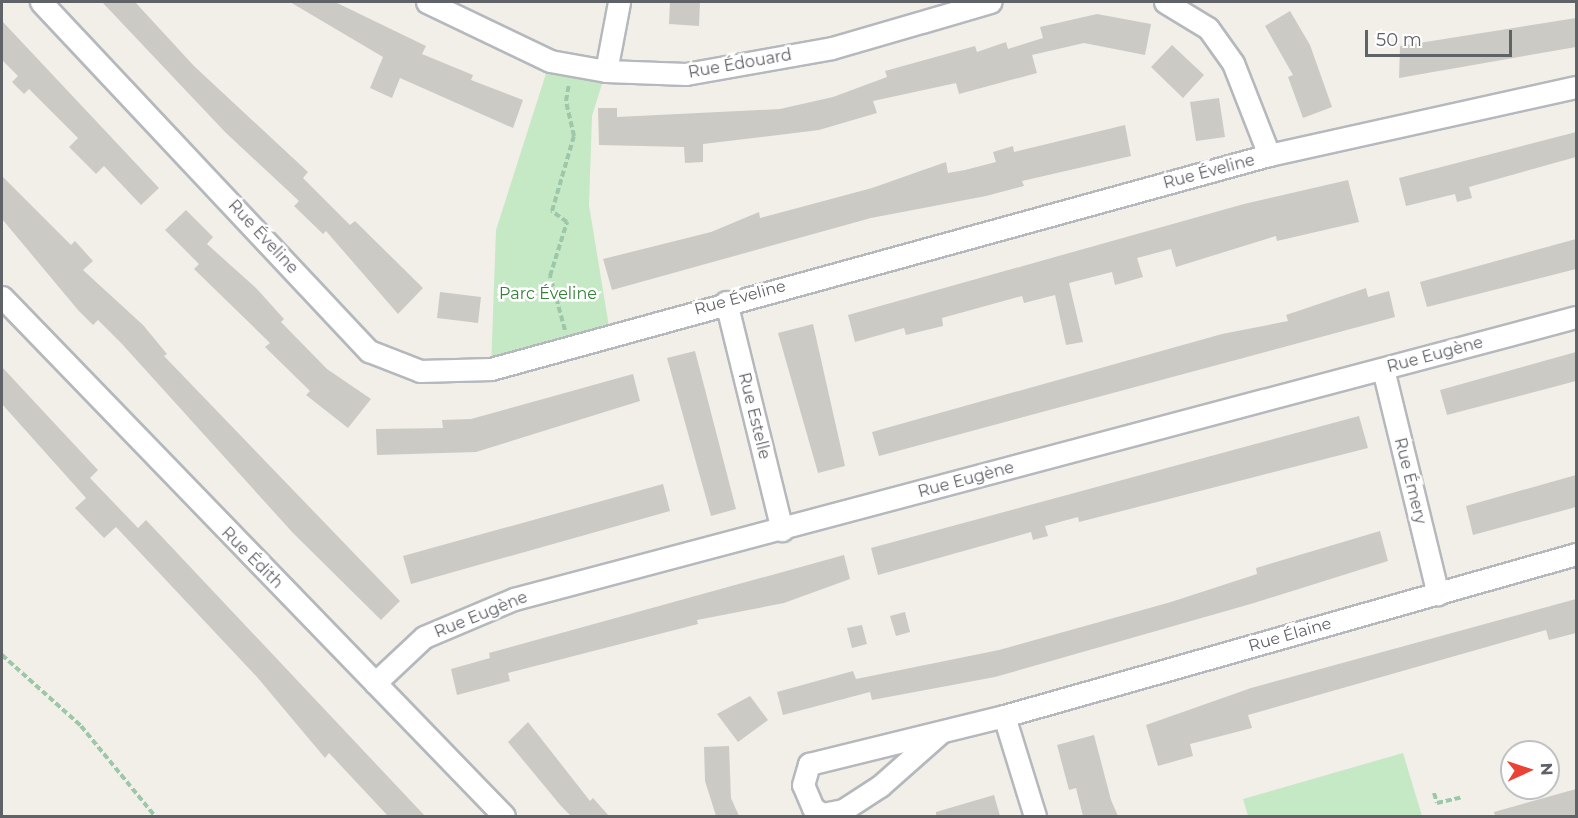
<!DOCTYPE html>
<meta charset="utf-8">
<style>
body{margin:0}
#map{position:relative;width:1578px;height:818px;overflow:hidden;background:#f1efe8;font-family:Montserrat,sans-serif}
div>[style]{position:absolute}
.green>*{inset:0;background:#c5e8c5}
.building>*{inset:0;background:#cccac5}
.path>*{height:4px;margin-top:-2px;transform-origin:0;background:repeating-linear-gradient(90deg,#9cc7a9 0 6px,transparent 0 9px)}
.roads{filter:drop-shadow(2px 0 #b5b8bc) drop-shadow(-2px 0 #b5b8bc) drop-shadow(0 2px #b5b8bc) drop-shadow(0 -2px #b5b8bc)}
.minor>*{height:21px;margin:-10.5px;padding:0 10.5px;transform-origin:10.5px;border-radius:10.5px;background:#fff}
span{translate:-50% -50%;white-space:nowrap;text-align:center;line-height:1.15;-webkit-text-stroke:5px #fff;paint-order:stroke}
.street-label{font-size:16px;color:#5f6368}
.park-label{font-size:16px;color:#348238}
.frame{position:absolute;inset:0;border:3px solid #5f6368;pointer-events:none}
.north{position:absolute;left:1500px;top:740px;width:60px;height:60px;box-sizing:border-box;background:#fff;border:2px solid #bfc1c3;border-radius:50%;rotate:87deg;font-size:16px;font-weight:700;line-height:24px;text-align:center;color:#5f6368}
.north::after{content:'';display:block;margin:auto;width:21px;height:27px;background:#ea4335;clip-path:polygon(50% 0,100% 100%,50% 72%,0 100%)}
.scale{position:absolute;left:1365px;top:30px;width:147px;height:27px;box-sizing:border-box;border:3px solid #5f6368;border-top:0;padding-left:8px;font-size:18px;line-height:21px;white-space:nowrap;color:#5f6368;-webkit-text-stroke:4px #fff;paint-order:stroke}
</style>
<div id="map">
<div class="green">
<div style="clip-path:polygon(550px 61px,606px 71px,592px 116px,589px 205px,610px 333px,491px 369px,496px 230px)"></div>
<div style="clip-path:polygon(1403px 753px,1422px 816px,1248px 816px,1243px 799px)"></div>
</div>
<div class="building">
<div style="clip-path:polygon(102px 2px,135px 2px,194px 66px,308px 172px,303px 178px,350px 225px,355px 221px,423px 288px,398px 314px,326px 231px,323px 234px,294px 206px,299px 201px,225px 132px)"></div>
<div style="clip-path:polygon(290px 2px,335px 2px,426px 46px,422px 54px,473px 75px,471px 80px,523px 100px,513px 128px,400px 78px,392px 98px,370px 88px,383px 57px)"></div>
<div style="clip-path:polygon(670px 2px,700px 2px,699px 26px,669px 24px)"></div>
<div style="clip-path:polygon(1290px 11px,1310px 45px,1332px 107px,1303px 118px,1288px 77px,1293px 75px,1265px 26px)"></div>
<div style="clip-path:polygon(1097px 14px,1151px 24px,1145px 55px,1084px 43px,1032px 55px,1037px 73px,959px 94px,956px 83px,873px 101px,877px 113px,819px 130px,703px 144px,703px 162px,685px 163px,684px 147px,599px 145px,598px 108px,617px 108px,617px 117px,780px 109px,833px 97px,887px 77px,885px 71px,975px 46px,977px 52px,1006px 42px,1008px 49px,1043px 38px,1040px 27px)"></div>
<div style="clip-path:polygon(1576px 18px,1576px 47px,1399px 78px,1400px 46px)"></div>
<div style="clip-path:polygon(2px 21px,159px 188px,141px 205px,104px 166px,96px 174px,69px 147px,78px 138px,29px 89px,24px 94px,12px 82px,18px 76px,2px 60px)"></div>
<div style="clip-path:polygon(1172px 45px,1204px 75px,1183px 98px,1151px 67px)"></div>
<div style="clip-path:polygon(1219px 98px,1225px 137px,1196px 141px,1190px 102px)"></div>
<div style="clip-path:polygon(1125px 125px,1131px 156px,1022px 181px,1024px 186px,986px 196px,871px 218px,612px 290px,603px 259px,711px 232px,759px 212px,760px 218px,872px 188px,946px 162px,948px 173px,965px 170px,996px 162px,993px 152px,1013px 146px,1014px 152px)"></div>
<div style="clip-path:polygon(1576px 132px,1576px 157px,1469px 187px,1472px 198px,1457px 202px,1455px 194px,1406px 206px,1399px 178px)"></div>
<div style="clip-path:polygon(2px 176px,71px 245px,75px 241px,93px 261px,83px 270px,143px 325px,167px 354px,164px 356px,400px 601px,381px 620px,293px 533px,122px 344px,98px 320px,93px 325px,78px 310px,2px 219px)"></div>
<div style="clip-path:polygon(1348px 180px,1359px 222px,1277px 241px,1276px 236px,1176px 267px,1171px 249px,1137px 258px,1143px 277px,1115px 285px,1112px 272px,1069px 283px,1083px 342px,1066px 345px,1055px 295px,1024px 303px,1022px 296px,942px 318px,943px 326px,906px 335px,904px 328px,855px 342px,848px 315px,1244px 204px)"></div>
<div style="clip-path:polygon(186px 210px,213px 237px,207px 244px,257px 289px,284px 319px,281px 322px,327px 369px,371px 399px,348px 428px,306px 395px,310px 391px,265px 347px,270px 343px,194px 269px,199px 264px,165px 230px)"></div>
<div style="clip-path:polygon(1576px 239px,1576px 269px,1427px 307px,1420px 282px)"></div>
<div style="clip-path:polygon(1366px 288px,1368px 297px,1389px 291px,1395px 317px,879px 456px,872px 432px,1222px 334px,1288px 321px,1286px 315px)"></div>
<div style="clip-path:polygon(440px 292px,481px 297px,478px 323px,437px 318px)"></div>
<div style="clip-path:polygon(813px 324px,845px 466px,818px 473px,778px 333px)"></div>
<div style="clip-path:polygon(695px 351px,736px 509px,711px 516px,667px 358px)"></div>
<div style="clip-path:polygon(1576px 352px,1576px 381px,1447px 415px,1440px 390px)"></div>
<div style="clip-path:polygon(2px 367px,98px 470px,90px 478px,138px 528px,146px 520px,425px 816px,388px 816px,329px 753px,325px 758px,257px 677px,116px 527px,104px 538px,75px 508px,86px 498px,2px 404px)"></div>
<div style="clip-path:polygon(633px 374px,640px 401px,476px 452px,377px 455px,376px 429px,443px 428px,442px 420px,471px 419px)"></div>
<div style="clip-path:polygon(1359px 416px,1368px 448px,1079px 522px,1078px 517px,1045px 526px,1048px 536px,1033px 540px,1031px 532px,878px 575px,871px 548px)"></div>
<div style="clip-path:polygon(1576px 475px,1576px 507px,1473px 535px,1466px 506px)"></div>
<div style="clip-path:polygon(663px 484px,670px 511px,411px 584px,403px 556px)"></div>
<div style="clip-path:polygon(1380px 531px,1388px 561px,1254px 603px,995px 677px,872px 700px,870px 692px,783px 715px,777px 692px,853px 671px,856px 679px,999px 650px,1171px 602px,1257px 574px,1256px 568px)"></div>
<div style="clip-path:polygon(844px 555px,850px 579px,784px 603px,697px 620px,698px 624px,508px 673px,510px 681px,457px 695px,451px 669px,490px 658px,489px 653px)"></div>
<div style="clip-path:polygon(1576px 599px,1576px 633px,1549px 640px,1546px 630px,1248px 715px,1252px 728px,1190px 744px,1193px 756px,1158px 766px,1146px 725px,1251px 688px)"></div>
<div style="clip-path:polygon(905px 612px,910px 632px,896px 636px,890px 616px)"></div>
<div style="clip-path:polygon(862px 625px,867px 644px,852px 648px,847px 628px)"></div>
<div style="clip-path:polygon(750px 696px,768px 720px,738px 742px,717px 714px)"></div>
<div style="clip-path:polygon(528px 722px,590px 801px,593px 798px,609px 816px,571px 816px,561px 806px,508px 742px)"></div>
<div style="clip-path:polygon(1094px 735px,1111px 800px,1118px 816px,1083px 816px,1076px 788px,1069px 790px,1057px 745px)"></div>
<div style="clip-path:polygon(729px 746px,731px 798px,739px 816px,716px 816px,705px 781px,704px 747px)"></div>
<div style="clip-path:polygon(1576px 789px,1576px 816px,1495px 816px,1494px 812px)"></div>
<div style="clip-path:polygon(994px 795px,1000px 816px,936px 816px,936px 812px)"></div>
</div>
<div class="path">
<div style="left:565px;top:330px;width:56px;rotate:-105.5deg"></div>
<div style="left:550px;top:276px;width:57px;rotate:-72.5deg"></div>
<div style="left:567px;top:222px;width:19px;rotate:-144deg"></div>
<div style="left:552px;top:211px;width:78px;rotate:-73.7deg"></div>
<div style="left:574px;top:136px;width:36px;rotate:-103deg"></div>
<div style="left:566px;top:101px;width:17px;rotate:-80deg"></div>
<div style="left:2px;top:655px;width:106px;rotate:41.9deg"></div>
<div style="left:81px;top:726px;width:117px;rotate:50.6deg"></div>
<div style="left:1434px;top:793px;width:10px;rotate:73deg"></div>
<div style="left:1437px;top:803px;width:26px;rotate:-13deg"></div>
</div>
<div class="roads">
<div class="minor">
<div style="left:41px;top:2px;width:479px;rotate:46.8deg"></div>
<div style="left:369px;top:351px;width:55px;rotate:21.4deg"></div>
<div style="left:420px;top:371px;width:71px;rotate:-1.6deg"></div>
<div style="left:491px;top:369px;width:807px;rotate:-15.38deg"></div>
<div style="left:1269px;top:155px;width:314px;rotate:-12.5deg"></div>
<div style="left:427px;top:2px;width:136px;rotate:25.6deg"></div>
<div style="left:550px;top:61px;width:57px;rotate:10.1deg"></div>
<div style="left:606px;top:71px;width:80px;rotate:2.1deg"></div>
<div style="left:686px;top:74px;width:148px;rotate:-10.1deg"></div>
<div style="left:832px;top:48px;width:165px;rotate:-16.2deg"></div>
<div style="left:1165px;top:2px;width:50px;rotate:31.2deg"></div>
<div style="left:1208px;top:28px;width:43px;rotate:54.5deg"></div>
<div style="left:1233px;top:63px;width:99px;rotate:68.6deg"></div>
<div style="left:606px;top:71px;width:70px;rotate:-79.3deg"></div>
<div style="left:2px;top:297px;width:722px;rotate:45.95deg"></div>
<div style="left:726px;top:302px;width:235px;rotate:76.2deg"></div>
<div style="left:1383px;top:369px;width:232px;rotate:76.3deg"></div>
<div style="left:375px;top:683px;width:67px;rotate:-43.2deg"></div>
<div style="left:424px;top:637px;width:98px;rotate:-22.9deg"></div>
<div style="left:514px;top:599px;width:1099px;rotate:-14.87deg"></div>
<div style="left:1004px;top:716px;width:105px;rotate:72.8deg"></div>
<div style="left:940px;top:733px;width:80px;rotate:138.5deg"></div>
<div style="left:880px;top:786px;width:44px;rotate:147deg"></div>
<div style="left:843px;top:810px;width:21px;rotate:169deg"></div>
<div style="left:822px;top:814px;width:11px;rotate:-146deg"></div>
<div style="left:813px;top:808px;width:25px;rotate:-113deg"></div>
<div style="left:803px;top:785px;width:22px;rotate:-74deg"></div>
<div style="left:809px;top:764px;width:201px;rotate:-13.8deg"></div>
<div style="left:1004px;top:716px;width:594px;rotate:-15.81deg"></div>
</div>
</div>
<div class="street-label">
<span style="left:740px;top:64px;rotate:-10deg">Rue Édouard</span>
<span style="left:1209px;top:172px;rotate:-15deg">Rue Éveline</span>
<span style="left:263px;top:237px;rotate:47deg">Rue Éveline</span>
<span style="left:740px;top:298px;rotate:-15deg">Rue Éveline</span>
<span style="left:1435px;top:355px;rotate:-15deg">Rue Eugène</span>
<span style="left:754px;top:416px;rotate:76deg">Rue Estelle</span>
<span style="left:966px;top:480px;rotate:-15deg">Rue Eugène</span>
<span style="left:1410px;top:481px;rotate:76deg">Rue Émery</span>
<span style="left:252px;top:558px;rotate:45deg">Rue Édith</span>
<span style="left:481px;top:615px;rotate:-22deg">Rue Eugène</span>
<span style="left:1290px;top:635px;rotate:-16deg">Rue Élaine</span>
</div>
<div class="park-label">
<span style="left:548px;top:294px">Parc Éveline</span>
</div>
<div class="frame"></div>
<div class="north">N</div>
<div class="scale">50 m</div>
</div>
